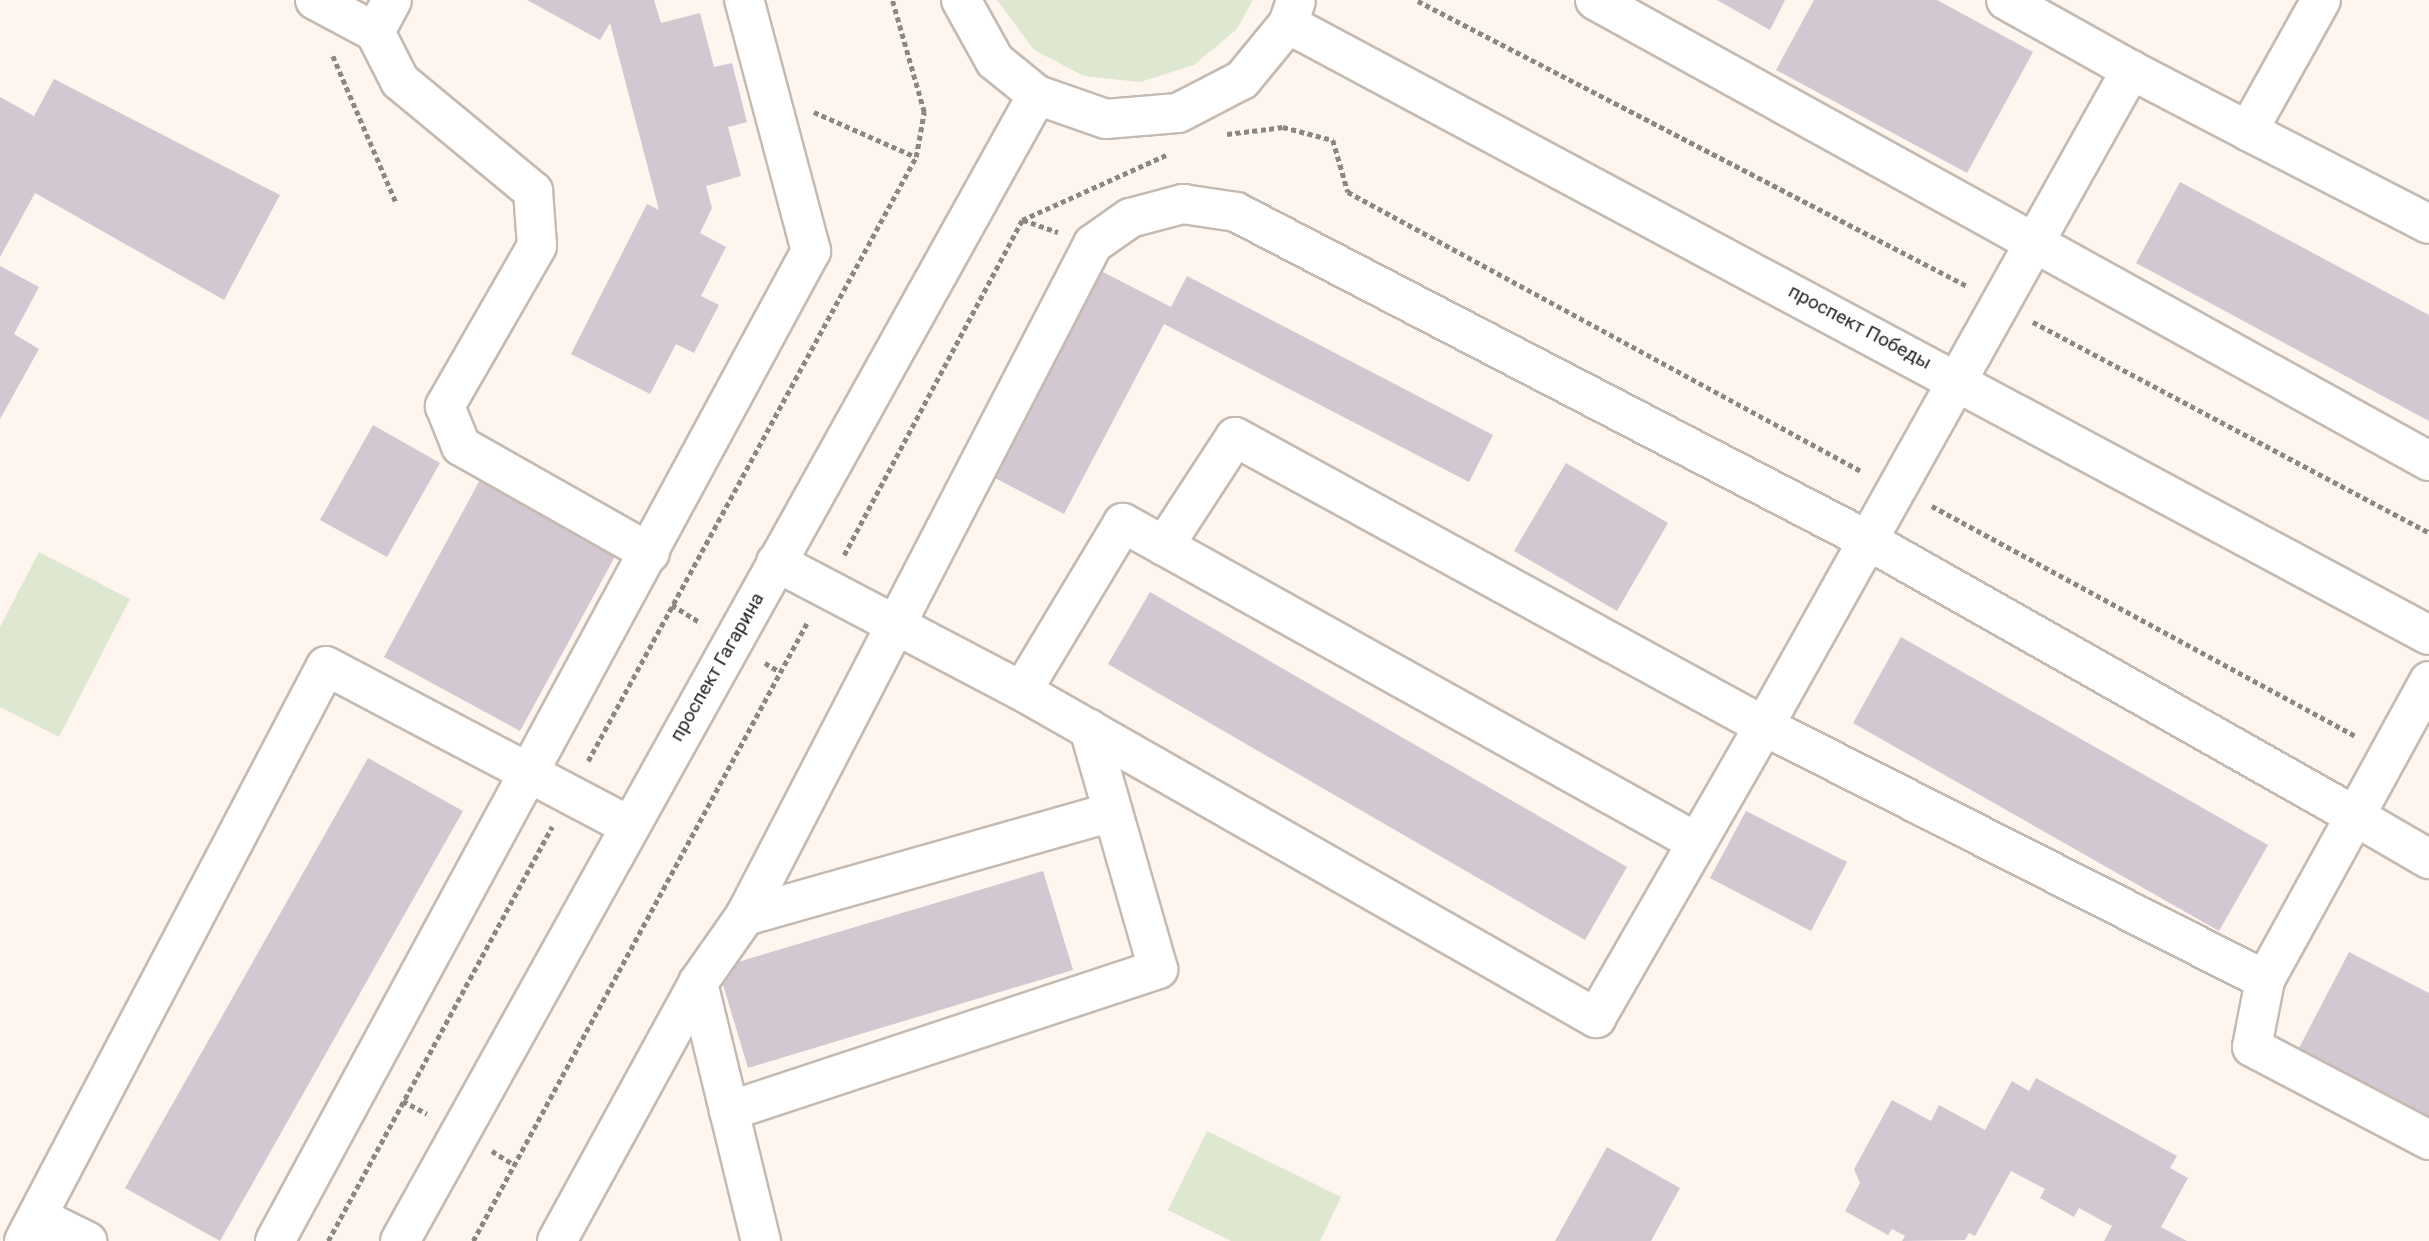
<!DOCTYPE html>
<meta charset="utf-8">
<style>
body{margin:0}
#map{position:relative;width:2429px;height:1241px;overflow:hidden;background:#fef5ee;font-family:Roboto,sans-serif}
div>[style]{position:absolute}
.green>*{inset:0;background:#dee8d1}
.building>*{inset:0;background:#d3c8d1}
.path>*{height:4.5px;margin-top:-2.25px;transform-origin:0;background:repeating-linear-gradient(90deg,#8d8781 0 5px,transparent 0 8.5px)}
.roads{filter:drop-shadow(2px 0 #c5bab1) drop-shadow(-2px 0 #c5bab1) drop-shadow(0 2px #c5bab1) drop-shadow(0 -2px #c5bab1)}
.minor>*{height:38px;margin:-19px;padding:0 19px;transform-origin:19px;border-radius:19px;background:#fff}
span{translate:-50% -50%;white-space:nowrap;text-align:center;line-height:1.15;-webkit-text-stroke:7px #fff;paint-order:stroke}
.street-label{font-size:19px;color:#26221e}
</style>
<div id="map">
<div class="green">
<div style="clip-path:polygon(997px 0,1253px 0,1237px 29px,1194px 65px,1140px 82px,1084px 76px,1034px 50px)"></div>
<div style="clip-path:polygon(39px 552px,130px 599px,59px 737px,0 707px,0 627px)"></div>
<div style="clip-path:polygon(1207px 1131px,1341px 1197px,1320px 1241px,1231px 1241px,1168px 1210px)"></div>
</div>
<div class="building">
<div style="clip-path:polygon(527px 0,654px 0,661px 23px,700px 13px,714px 67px,732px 63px,747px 122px,728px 127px,741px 176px,706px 186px,712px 208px,700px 233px,726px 247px,701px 296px,719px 305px,694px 353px,676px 344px,650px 394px,571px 354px,647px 204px,659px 210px,610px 23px,600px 40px)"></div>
<div style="clip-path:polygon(1717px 0,1785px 0,1770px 30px)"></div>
<div style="clip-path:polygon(1814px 0,1937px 0,2033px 52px,1967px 173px,1776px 70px)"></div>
<div style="clip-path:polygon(54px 79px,280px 195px,224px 300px,35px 193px,0 257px,0 97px,34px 116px)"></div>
<div style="clip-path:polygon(2180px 182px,2429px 315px,2429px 421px,2136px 263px)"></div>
<div style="clip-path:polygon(0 266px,39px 287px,14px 334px,39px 349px,0 419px)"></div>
<div style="clip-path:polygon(1101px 271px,1171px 307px,1187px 276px,1493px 435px,1469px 482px,1164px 324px,1064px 514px,993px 477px)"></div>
<div style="clip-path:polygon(373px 425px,440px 463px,387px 557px,320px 520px)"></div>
<div style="clip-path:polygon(1566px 463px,1668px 523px,1617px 611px,1514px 551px)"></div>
<div style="clip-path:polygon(481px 478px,618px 551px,520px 731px,384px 657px)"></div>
<div style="clip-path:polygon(1150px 592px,1627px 867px,1585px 940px,1108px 664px)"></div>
<div style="clip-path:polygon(1901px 637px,2268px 845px,2219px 931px,1853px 723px)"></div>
<div style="clip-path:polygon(368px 758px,463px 811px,220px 1241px,125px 1188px)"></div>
<div style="clip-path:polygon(1746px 811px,1847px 862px,1811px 931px,1710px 878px)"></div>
<div style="clip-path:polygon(1043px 871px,1073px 970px,748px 1068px,718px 968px)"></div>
<div style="clip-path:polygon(2349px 952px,2429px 993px,2429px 1117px,2298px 1050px)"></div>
<div style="clip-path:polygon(2036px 1078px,2177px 1156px,2170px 1168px,2188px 1178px,2161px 1227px,2187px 1241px,2104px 1241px,2112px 1226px,2079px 1208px,2074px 1217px,2040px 1198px,2045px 1189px,2011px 1171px,1975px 1236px,1969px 1233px,1965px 1240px,1902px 1241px,1905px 1236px,1892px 1229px,1888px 1235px,1845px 1211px,1860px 1183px,1854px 1169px,1892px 1100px,1931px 1121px,1939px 1105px,1985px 1130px,2012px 1081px,2029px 1091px)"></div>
<div style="clip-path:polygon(1607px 1147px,1680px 1188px,1651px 1241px,1555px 1241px)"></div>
</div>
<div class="path">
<div style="left:1418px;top:1px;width:619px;rotate:27.43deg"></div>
<div style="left:333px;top:56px;width:159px;rotate:66.7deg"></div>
<div style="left:814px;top:112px;width:111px;rotate:23.8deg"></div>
<div style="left:1227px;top:134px;width:56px;rotate:-7.1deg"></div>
<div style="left:1283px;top:127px;width:52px;rotate:14.6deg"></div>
<div style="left:1333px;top:140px;width:54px;rotate:73.9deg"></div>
<div style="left:1348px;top:192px;width:584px;rotate:28.54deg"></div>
<div style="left:1023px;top:220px;width:37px;rotate:19deg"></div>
<div style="left:2033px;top:322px;width:449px;rotate:28deg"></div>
<div style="left:1932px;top:506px;width:481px;rotate:28.5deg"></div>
<div style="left:844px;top:555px;width:379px;rotate:-62deg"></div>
<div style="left:1022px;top:220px;width:158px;rotate:-24.3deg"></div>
<div style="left:672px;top:605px;width:34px;rotate:32deg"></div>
<div style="left:765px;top:663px;width:17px;rotate:31deg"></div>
<div style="left:588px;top:761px;width:687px;rotate:-61.5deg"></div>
<div style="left:916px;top:157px;width:46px;rotate:-79.9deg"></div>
<div style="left:924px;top:112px;width:116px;rotate:-105.9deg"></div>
<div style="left:403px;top:1101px;width:27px;rotate:28deg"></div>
<div style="left:492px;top:1151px;width:26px;rotate:32deg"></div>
<div style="left:328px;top:1241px;width:471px;rotate:-61.6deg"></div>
<div style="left:473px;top:1241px;width:705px;rotate:-61.62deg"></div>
</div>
<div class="roads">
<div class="minor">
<div style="left:315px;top:0;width:68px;rotate:28.1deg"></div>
<div style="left:375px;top:32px;width:36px;rotate:-62deg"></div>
<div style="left:961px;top:0;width:70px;rotate:60.9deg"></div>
<div style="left:995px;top:61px;width:54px;rotate:39deg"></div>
<div style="left:1037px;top:95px;width:73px;rotate:19.2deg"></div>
<div style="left:1106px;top:119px;width:72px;rotate:-4.8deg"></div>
<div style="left:1178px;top:113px;width:72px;rotate:-27.3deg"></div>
<div style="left:1242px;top:80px;width:72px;rotate:-50.6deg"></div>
<div style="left:1288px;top:24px;width:24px;rotate:-71deg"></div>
<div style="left:1595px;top:0;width:953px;rotate:28.93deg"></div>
<div style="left:1288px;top:24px;width:1294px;rotate:28.17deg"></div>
<div style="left:375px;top:32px;width:55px;rotate:63deg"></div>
<div style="left:400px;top:81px;width:173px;rotate:39.6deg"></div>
<div style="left:533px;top:191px;width:55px;rotate:85.8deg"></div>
<div style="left:537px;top:246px;width:185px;rotate:119.9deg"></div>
<div style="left:445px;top:406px;width:43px;rotate:68.2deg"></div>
<div style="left:461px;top:446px;width:217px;rotate:29.5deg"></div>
<div style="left:2131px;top:70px;width:132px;rotate:27.5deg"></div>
<div style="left:2248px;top:131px;width:150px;rotate:-60.9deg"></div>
<div style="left:2248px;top:131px;width:203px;rotate:27.2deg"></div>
<div style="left:1164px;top:546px;width:130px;rotate:-56.9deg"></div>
<div style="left:1235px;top:437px;width:603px;rotate:28.65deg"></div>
<div style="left:1764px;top:726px;width:752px;rotate:-60.78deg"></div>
<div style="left:2131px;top:70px;width:143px;rotate:-150.8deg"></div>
<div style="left:776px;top:562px;width:278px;rotate:27.7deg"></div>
<div style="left:2429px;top:681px;width:154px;rotate:118.7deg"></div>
<div style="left:2355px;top:816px;width:86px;rotate:30.2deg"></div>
<div style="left:1696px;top:842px;width:656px;rotate:-150.89deg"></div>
<div style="left:1123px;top:523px;width:196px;rotate:121deg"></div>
<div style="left:1022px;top:691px;width:661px;rotate:29.67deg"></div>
<div style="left:1596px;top:1018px;width:337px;rotate:-60.1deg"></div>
<div style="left:1764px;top:726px;width:562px;rotate:26.88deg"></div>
<div style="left:2265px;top:980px;width:68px;rotate:101deg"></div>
<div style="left:2252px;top:1047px;width:200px;rotate:27.7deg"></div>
<div style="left:745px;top:916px;width:381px;rotate:-15.8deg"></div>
<div style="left:698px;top:983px;width:266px;rotate:76.3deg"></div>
<div style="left:729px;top:1111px;width:452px;rotate:-18.3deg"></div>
<div style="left:1158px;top:969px;width:250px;rotate:-106deg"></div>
<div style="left:38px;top:1217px;width:55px;rotate:26.1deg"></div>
<div style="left:24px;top:1241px;width:649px;rotate:-62.29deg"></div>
<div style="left:326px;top:666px;width:340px;rotate:27.8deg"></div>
<div style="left:275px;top:1241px;width:1126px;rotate:-61.57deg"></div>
<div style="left:811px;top:251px;width:260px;rotate:-104.9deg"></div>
<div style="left:400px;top:1241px;width:1311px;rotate:-60.93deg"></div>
<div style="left:557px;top:1241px;width:294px;rotate:-61.3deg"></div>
<div style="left:698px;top:983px;width:82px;rotate:-55deg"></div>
<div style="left:745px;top:916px;width:757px;rotate:-62.62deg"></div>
<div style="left:1093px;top:244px;width:45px;rotate:-35.1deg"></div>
<div style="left:1130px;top:218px;width:55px;rotate:-14.8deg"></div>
<div style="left:1183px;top:204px;width:54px;rotate:8.6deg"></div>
<div style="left:1236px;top:212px;width:713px;rotate:27.46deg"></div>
<div style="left:1869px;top:541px;width:558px;rotate:29.5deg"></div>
<div style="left:2355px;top:816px;width:187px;rotate:118.8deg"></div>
</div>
</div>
<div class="street-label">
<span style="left:1860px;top:327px;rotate:28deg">проспект Победы</span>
<span style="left:717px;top:667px;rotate:-60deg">проспект Гагарина</span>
</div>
</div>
